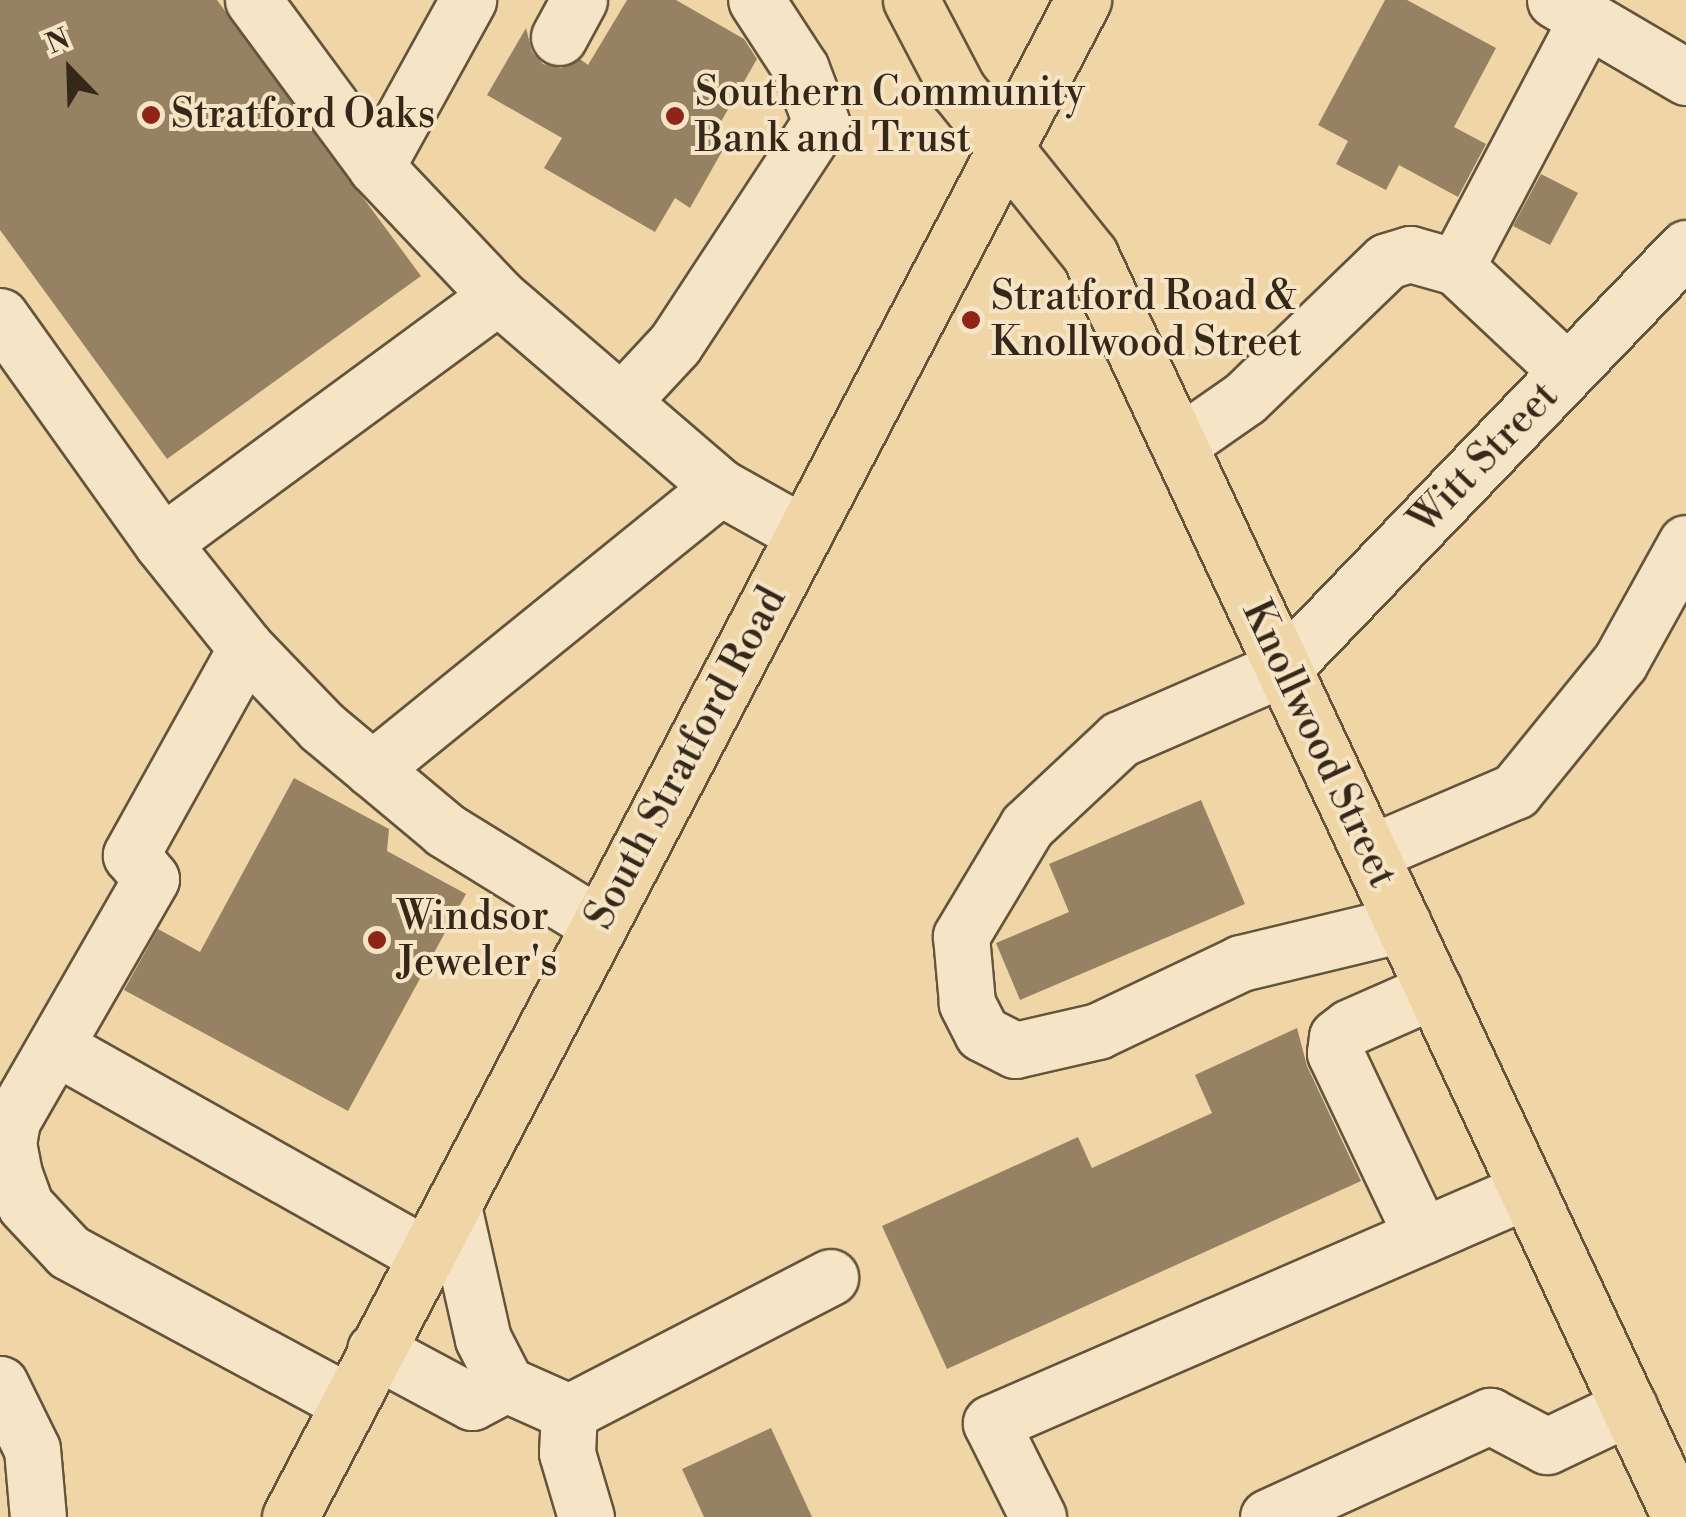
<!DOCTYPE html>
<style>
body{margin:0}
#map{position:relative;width:1686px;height:1517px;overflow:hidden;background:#f0d6a6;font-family:"Libre Bodoni",serif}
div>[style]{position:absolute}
.building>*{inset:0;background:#968262}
.roads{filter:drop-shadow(2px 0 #64543c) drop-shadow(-2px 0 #64543c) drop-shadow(0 2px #64543c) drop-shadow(0 -2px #64543c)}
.minor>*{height:55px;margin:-27.5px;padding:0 27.5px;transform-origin:27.5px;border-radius:27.5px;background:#f5e4c5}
.major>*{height:55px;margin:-27.5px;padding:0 27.5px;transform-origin:27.5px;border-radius:27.5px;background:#f0d6a6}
.dots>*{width:28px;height:28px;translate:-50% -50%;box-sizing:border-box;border:5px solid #f5e4c5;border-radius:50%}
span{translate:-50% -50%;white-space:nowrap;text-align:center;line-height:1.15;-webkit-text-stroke:8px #f5e4c5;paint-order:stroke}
.poi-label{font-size:40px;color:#352819}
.left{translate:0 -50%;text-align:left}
.street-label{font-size:40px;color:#352819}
.north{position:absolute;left:20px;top:20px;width:100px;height:100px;-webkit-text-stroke:8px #f5e4c5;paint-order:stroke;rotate:337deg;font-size:28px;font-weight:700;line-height:40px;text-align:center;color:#352819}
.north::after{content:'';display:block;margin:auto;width:35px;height:45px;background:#352819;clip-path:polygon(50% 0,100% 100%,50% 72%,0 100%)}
</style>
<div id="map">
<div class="building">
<div style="clip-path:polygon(0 0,217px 0,421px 276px,167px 459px,0 230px)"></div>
<div style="clip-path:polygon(627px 0,676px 0,744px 39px,757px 59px,715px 132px,729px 139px,690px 208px,675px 198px,655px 232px,544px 168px,562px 138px,487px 95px,526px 28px,532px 52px,543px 64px,561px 68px,580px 59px,588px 65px)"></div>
<div style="clip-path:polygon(1385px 0,1407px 0,1496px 48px,1454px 127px,1486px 144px,1458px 197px,1399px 165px,1386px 190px,1336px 164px,1348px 141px,1318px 125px)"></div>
<div style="clip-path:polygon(1541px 174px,1578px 193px,1550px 245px,1513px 226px)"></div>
<div style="clip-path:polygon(294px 778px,389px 829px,387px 851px,466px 894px,348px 1111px,124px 990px,158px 929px,200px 952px)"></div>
<div style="clip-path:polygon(1201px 800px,1245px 904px,1020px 1000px,996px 943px,1069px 912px,1049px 864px)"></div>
<div style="clip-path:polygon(1297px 1028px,1307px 1066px,1361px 1181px,947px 1369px,882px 1226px,1078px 1137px,1092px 1168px,1212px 1113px,1195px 1075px)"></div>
<div style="clip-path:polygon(771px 1428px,812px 1517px,704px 1517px,682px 1469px)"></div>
</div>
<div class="roads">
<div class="minor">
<div style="left:253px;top:0;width:207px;rotate:53.6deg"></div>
<div style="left:1555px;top:0;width:152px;rotate:30.4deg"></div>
<div style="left:559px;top:37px;width:42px;rotate:-61.6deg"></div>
<div style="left:1456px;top:267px;width:280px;rotate:-62.2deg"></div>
<div style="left:498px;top:296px;width:293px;rotate:40.7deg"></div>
<div style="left:0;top:316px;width:279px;rotate:54.5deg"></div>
<div style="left:162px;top:543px;width:417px;rotate:-36.3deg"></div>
<div style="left:498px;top:296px;width:178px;rotate:-133.4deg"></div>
<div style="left:376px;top:167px;width:191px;rotate:-61.1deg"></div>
<div style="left:623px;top:400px;width:76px;rotate:-47.1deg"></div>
<div style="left:675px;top:344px;width:266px;rotate:-56.7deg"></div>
<div style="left:821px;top:122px;width:57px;rotate:-110.7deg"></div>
<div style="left:801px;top:69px;width:82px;rotate:-123.1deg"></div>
<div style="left:1179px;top:444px;width:80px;rotate:-34.9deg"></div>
<div style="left:1245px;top:398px;width:197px;rotate:-44deg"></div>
<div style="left:1387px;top:261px;width:24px;rotate:-17deg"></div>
<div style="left:1410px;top:254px;width:48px;rotate:15.8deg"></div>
<div style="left:1456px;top:267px;width:152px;rotate:43.1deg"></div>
<div style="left:162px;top:543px;width:134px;rotate:51.3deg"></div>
<div style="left:246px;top:648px;width:237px;rotate:119.1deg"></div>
<div style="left:131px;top:855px;width:31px;rotate:50deg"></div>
<div style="left:151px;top:879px;width:279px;rotate:119.9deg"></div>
<div style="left:12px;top:1121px;width:22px;rotate:100deg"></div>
<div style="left:8px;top:1143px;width:32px;rotate:79deg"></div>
<div style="left:14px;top:1174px;width:33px;rotate:70deg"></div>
<div style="left:25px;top:1205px;width:64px;rotate:46.9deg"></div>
<div style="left:69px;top:1252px;width:318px;rotate:28.3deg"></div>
<div style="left:246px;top:648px;width:110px;rotate:46.1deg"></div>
<div style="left:322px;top:727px;width:160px;rotate:39.9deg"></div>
<div style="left:445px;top:830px;width:181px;rotate:31.7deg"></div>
<div style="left:372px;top:769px;width:448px;rotate:-39deg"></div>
<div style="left:720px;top:487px;width:96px;rotate:29.2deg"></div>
<div style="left:1370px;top:853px;width:158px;rotate:-23.2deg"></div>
<div style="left:1515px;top:791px;width:166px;rotate:-50.9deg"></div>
<div style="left:1620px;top:662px;width:136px;rotate:-61deg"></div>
<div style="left:1403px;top:924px;width:167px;rotate:166.5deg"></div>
<div style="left:1241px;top:963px;width:158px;rotate:154.6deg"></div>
<div style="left:1098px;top:1031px;width:85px;rotate:167.1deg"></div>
<div style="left:1015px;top:1050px;width:37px;rotate:-153deg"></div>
<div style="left:982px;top:1033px;width:34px;rotate:-117deg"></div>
<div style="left:967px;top:1003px;width:67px;rotate:-95.1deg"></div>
<div style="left:961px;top:936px;width:128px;rotate:-59deg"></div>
<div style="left:1027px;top:826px;width:127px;rotate:-43.1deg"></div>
<div style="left:1120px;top:739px;width:178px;rotate:-23.5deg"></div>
<div style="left:1283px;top:668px;width:582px;rotate:-46.18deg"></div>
<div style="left:56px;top:1047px;width:426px;rotate:29.4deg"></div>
<div style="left:453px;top:1206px;width:136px;rotate:77.3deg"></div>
<div style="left:483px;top:1339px;width:51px;rotate:62.9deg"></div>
<div style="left:506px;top:1384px;width:69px;rotate:24deg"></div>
<div style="left:569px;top:1412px;width:41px;rotate:92.8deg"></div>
<div style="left:567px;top:1453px;width:67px;rotate:73.5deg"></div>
<div style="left:1422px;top:1236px;width:203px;rotate:-115.4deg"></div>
<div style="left:1335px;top:1053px;width:16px;rotate:-83deg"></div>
<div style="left:1337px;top:1037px;width:16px;rotate:-38deg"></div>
<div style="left:1350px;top:1027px;width:92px;rotate:-23.8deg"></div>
<div style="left:375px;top:1350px;width:110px;rotate:28.2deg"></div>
<div style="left:472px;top:1402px;width:38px;rotate:-28deg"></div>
<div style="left:0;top:1384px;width:72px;rotate:63.8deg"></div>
<div style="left:32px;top:1449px;width:68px;rotate:85deg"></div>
<div style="left:569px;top:1412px;width:294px;rotate:-27.3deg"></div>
<div style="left:1038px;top:1517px;width:105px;rotate:-116.6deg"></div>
<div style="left:991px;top:1423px;width:585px;rotate:-23.46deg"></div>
<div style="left:1268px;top:1517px;width:244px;rotate:-24.5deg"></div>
<div style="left:1490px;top:1416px;width:64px;rotate:27.8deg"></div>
<div style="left:1547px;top:1446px;width:91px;rotate:-25.4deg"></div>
</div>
<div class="major">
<div style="left:911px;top:0;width:102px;rotate:62.4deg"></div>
<div style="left:958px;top:90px;width:211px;rotate:51.3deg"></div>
<div style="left:1090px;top:255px;width:1393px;rotate:64.94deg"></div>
<div style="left:290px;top:1517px;width:1712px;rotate:-62.4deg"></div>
</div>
</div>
<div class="dots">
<div style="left:151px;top:115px;background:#8f2418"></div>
<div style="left:675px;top:116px;background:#8f2418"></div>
<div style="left:971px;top:320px;background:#8f2418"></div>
<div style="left:377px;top:940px;background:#8f2418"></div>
</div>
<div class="poi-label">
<span class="left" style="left:695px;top:116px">Southern Community<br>Bank and Trust</span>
<span class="left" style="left:171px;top:115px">Stratford Oaks</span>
<span class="left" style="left:991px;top:320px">Stratford Road &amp;<br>Knollwood Street</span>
<span class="left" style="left:397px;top:940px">Windsor<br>Jeweler's</span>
</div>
<div class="street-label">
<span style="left:1484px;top:458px;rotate:-46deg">Witt Street</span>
<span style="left:1319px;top:744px;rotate:65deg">Knollwood Street</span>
<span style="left:686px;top:758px;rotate:-62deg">South Stratford Road</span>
</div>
<div class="north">N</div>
</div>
